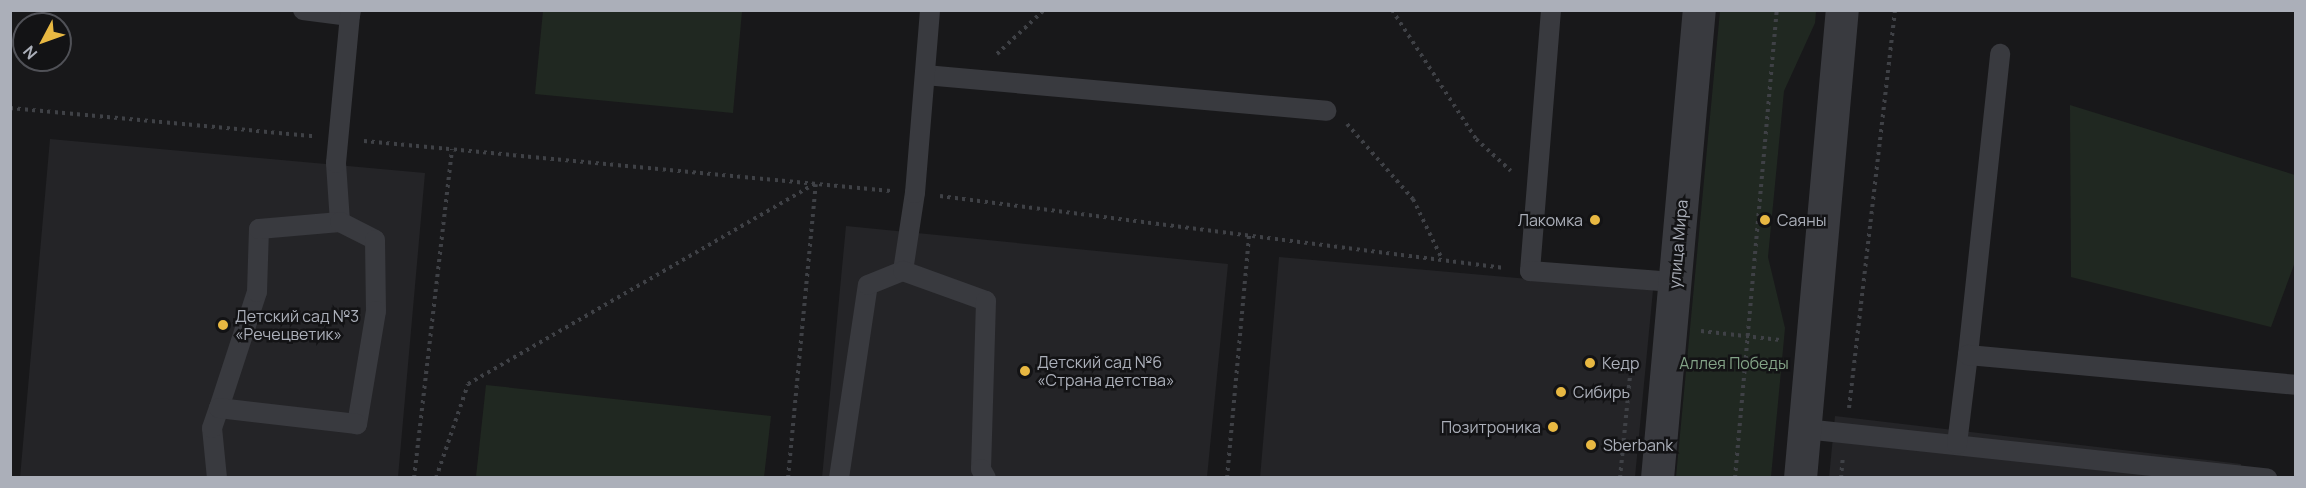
<!DOCTYPE html>
<meta charset="utf-8">
<style>
body{margin:0}
#map{position:relative;width:2306px;height:488px;overflow:hidden;background:#18181a;font-family:Manrope,sans-serif}
div>[style]{position:absolute}
.built>*{inset:0;background:#242427}
.green>*{inset:0;background:#202821}
.path>*{height:4px;margin-top:-2px;transform-origin:0;background:repeating-linear-gradient(90deg,#3f4146 0 3px,transparent 0 7.5px)}
.service>*{height:20px;margin:-10px;padding:0 10px;transform-origin:10px;border-radius:10px;background:#393a3f}
.minor>*{height:33px;margin:-16.5px;padding:0 16.5px;transform-origin:16.5px;border-radius:16.5px;background:#393a3f}
.tertiary>*{height:33px;margin:-16.5px;padding:0 16.5px;transform-origin:16.5px;border-radius:16.5px;background:#393a3f}
.dots>*{width:16px;height:16px;translate:-50% -50%;box-sizing:border-box;border:3px solid #131315;border-radius:50%}
span{translate:-50% -50%;white-space:nowrap;text-align:center;line-height:1.15;-webkit-text-stroke:5px #131315;paint-order:stroke}
.poi-label{font-size:16px;color:#abafb9}
.right{translate:-100% -50%;text-align:right}
.left{translate:0 -50%;text-align:left}
.street-label{font-size:16px;color:#abafb9}
.park-label{font-size:16px;color:#83a387}
.frame{position:absolute;inset:0;border:12px solid #abafb9;pointer-events:none}
.north{position:absolute;left:12px;top:12px;width:60px;height:60px;box-sizing:border-box;background:#131315;border:2px solid #505157;border-radius:50%;rotate:229deg;font-size:16px;font-weight:700;line-height:24px;text-align:center;color:#abafb9}
.north::after{content:'';display:block;margin:auto;width:21px;height:27px;background:#e8b842;clip-path:polygon(50% 0,100% 100%,50% 72%,0 100%)}
</style>
<div id="map">
<div class="built">
<div style="clip-path:polygon(50px 139px,425px 173px,398px 477px,20px 478px)"></div>
<div style="clip-path:polygon(846px 226px,1228px 264px,1207px 477px,822px 478px)"></div>
<div style="clip-path:polygon(1279px 257px,1653px 290px,1635px 477px,1260px 478px)"></div>
<div style="clip-path:polygon(1835px 416px,2241px 464px,2240px 478px,1829px 478px)"></div>
</div>
<div class="green">
<div style="clip-path:polygon(543px 11px,742px 11px,733px 113px,535px 94px)"></div>
<div style="clip-path:polygon(1720px 11px,1816px 11px,1815px 23px,1784px 91px,1768px 257px,1785px 328px,1771px 477px,1676px 477px)"></div>
<div style="clip-path:polygon(2070px 105px,2295px 175px,2295px 262px,2271px 327px,2071px 277px)"></div>
<div style="clip-path:polygon(486px 385px,771px 416px,764px 477px,476px 477px)"></div>
</div>
<div class="path">
<div style="left:1392px;top:10px;width:154px;rotate:56.9deg"></div>
<div style="left:1476px;top:139px;width:47px;rotate:42.4deg"></div>
<div style="left:997px;top:54px;width:64px;rotate:-43.1deg"></div>
<div style="left:10px;top:108px;width:305px;rotate:5.3deg"></div>
<div style="left:1347px;top:124px;width:100px;rotate:48.7deg"></div>
<div style="left:1413px;top:199px;width:67px;rotate:64.2deg"></div>
<div style="left:364px;top:141px;width:529px;rotate:5.42deg"></div>
<div style="left:940px;top:196px;width:569px;rotate:7.28deg"></div>
<div style="left:1701px;top:331px;width:80px;rotate:6.5deg"></div>
<div style="left:1849px;top:408px;width:401px;rotate:-83.4deg"></div>
<div style="left:414px;top:478px;width:331px;rotate:-83.4deg"></div>
<div style="left:436px;top:478px;width:99px;rotate:-71.2deg"></div>
<div style="left:468px;top:384px;width:402px;rotate:-30deg"></div>
<div style="left:788px;top:478px;width:295px;rotate:-84.6deg"></div>
<div style="left:1227px;top:478px;width:245px;rotate:-84.8deg"></div>
<div style="left:1620px;top:478px;width:102px;rotate:-84.4deg"></div>
<div style="left:1735px;top:478px;width:470px;rotate:-84.9deg"></div>
<div style="left:1841px;top:478px;width:21px;rotate:-85deg"></div>
</div>
<div class="service">
<div style="left:303px;top:10px;width:47px;rotate:7.3deg"></div>
<div style="left:350px;top:16px;width:6px;rotate:-81deg"></div>
<div style="left:1551px;top:10px;width:262px;rotate:94.6deg"></div>
<div style="left:1530px;top:271px;width:144px;rotate:4.4deg"></div>
<div style="left:925px;top:75px;width:403px;rotate:5.1deg"></div>
<div style="left:340px;top:222px;width:59px;rotate:-93.9deg"></div>
<div style="left:336px;top:163px;width:148px;rotate:-84.6deg"></div>
<div style="left:903px;top:271px;width:79px;rotate:-81.3deg"></div>
<div style="left:915px;top:193px;width:184px;rotate:-85.3deg"></div>
<div style="left:1968px;top:355px;width:303px;rotate:-83.9deg"></div>
<div style="left:1805px;top:429px;width:465px;rotate:6.1deg"></div>
<div style="left:1957px;top:444px;width:90px;rotate:-83deg"></div>
<div style="left:1968px;top:355px;width:329px;rotate:5.2deg"></div>
<div style="left:217px;top:478px;width:50px;rotate:-95.7deg"></div>
<div style="left:212px;top:428px;width:21px;rotate:-71deg"></div>
<div style="left:219px;top:408px;width:122px;rotate:-71.9deg"></div>
<div style="left:257px;top:292px;width:63px;rotate:-88.2deg"></div>
<div style="left:259px;top:229px;width:81px;rotate:-4.9deg"></div>
<div style="left:340px;top:222px;width:39px;rotate:27deg"></div>
<div style="left:375px;top:240px;width:71px;rotate:89.2deg"></div>
<div style="left:376px;top:311px;width:115px;rotate:99.5deg"></div>
<div style="left:357px;top:424px;width:139px;rotate:-173.4deg"></div>
<div style="left:839px;top:478px;width:195px;rotate:-81.5deg"></div>
<div style="left:868px;top:285px;width:38px;rotate:-22deg"></div>
<div style="left:903px;top:271px;width:88px;rotate:19.9deg"></div>
<div style="left:986px;top:301px;width:168px;rotate:91.7deg"></div>
<div style="left:981px;top:469px;width:10px;rotate:61deg"></div>
</div>
<div class="minor">
<div style="left:1657px;top:478px;width:470px;rotate:-84.9deg"></div>
</div>
<div class="tertiary">
<div style="left:1800px;top:478px;width:470px;rotate:-84.9deg"></div>
</div>
<div class="dots">
<div style="left:1595px;top:220px;background:#e8b842"></div>
<div style="left:1765px;top:220px;background:#e8b842"></div>
<div style="left:223px;top:325px;background:#e8b842"></div>
<div style="left:1590px;top:363px;background:#e8b842"></div>
<div style="left:1025px;top:371px;background:#e8b842"></div>
<div style="left:1561px;top:392px;background:#e8b842"></div>
<div style="left:1553px;top:427px;background:#e8b842"></div>
<div style="left:1591px;top:445px;background:#e8b842"></div>
</div>
<div class="poi-label">
<span class="right" style="left:1583px;top:220px">Лакомка</span>
<span class="left" style="left:1777px;top:220px">Саяны</span>
<span class="left" style="left:235px;top:325px">Детский сад №3<br>«Речецветик»</span>
<span class="left" style="left:1037px;top:371px">Детский сад №6<br>«Страна детства»</span>
<span class="left" style="left:1602px;top:363px">Кедр</span>
<span class="left" style="left:1573px;top:392px">Сибирь</span>
<span class="right" style="left:1541px;top:427px">Позитроника</span>
<span class="left" style="left:1603px;top:445px">Sberbank</span>
</div>
<div class="street-label">
<span style="left:1678px;top:244px;rotate:-85deg">улица Мира</span>
</div>
<div class="park-label">
<span style="left:1734px;top:363px">Аллея Победы</span>
</div>
<div class="frame"></div>
<div class="north">N</div>
</div>
